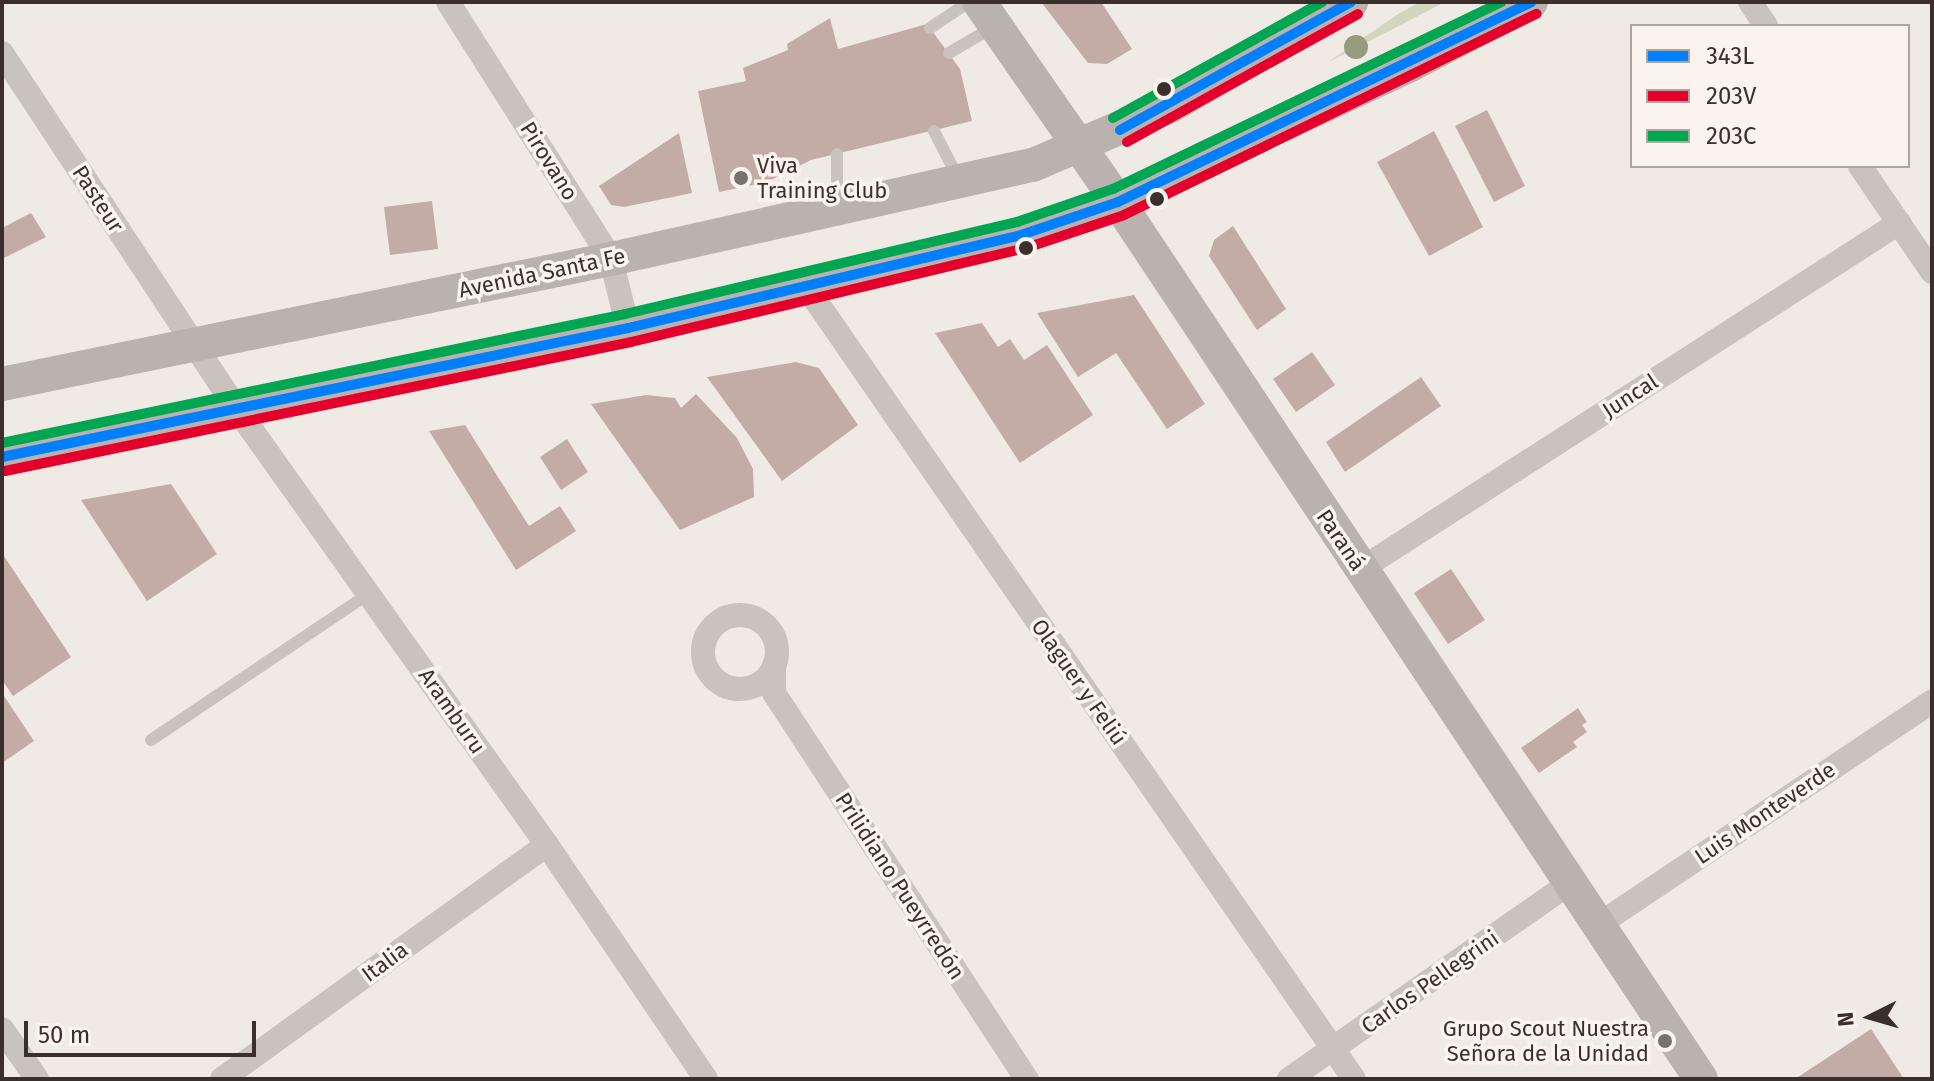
<!DOCTYPE html>
<meta charset="utf-8">
<style>
body{margin:0}
#map{position:relative;width:1934px;height:1081px;overflow:hidden;background:#f0eae5;font-family:"Fira Sans",sans-serif}
div>[style]{position:absolute}
.green>*{inset:0;background:#d3d6be}
.building>*{inset:0;background:#c4aca6}
.lane>*{height:12px;margin:-6px;padding:0 6px;transform-origin:6px;border-radius:6px;background:#c9c2be}
.street>*{height:24px;margin:-12px;padding:0 12px;transform-origin:12px;border-radius:12px;background:#c9c2be}
.street>.ring{margin:-12px;padding:0;box-sizing:content-box;background:none;border:24px solid #c9c2be;border-radius:50%}
.secondary>*{height:34px;margin:-17px;padding:0 17px;transform-origin:17px;border-radius:17px;background:#bab2ae}
.bus-1>*{height:10px;margin:-5px;padding:0 5px;transform-origin:5px;border-radius:5px;background:#007fff}
.bus-2>*{height:10px;margin:-5px;padding:0 5px;transform-origin:5px;border-radius:5px;background:#e4002b}
.bus-3>*{height:10px;margin:-5px;padding:0 5px;transform-origin:5px;border-radius:5px;background:#00a651}
.trees>*{width:24px;height:24px;margin:-12px;border-radius:50%;background:#979b80}
.dots>*{width:22px;height:22px;translate:-50% -50%;box-sizing:border-box;border:4px solid #fbf4ee;border-radius:50%}
span{translate:-50% -50%;white-space:nowrap;text-align:center;line-height:1.15;-webkit-text-stroke:7px #fbf4ee;paint-order:stroke}
.street-label{font-size:22px;color:#3b2f2b}
.poi-label{font-size:22px;color:#3b2f2b}
.left{translate:0 -50%;text-align:left}
.right{translate:-100% -50%;text-align:right}
.frame{position:absolute;inset:0;border:4px solid #3b2f2b;pointer-events:none}
.legend{position:absolute;left:1630px;top:24px;width:280px;height:144px;box-sizing:border-box;background:#fbf4ee;border:2px solid #aea5a0;margin:0;padding:10px 14px;list-style:none;font-size:24px;color:#3b2f2b}
.legend li{display:flex;align-items:center;gap:16px;height:40px}
.legend b{width:40px;border:2px solid #aea5a0}
.north{position:absolute;left:1830px;top:977px;width:80px;height:80px;-webkit-text-stroke:6px #fbf4ee;paint-order:stroke;rotate:265deg;font-size:22px;font-weight:700;line-height:32px;text-align:center;color:#3b2f2b}
.north::after{content:'';display:block;margin:auto;width:28px;height:36px;background:#3b2f2b;clip-path:polygon(50% 0,100% 100%,50% 72%,0 100%)}
.scale{position:absolute;left:24px;top:1021px;width:232px;height:36px;box-sizing:border-box;border:4px solid #3b2f2b;border-top:0;padding-left:10px;font-size:24px;line-height:28px;white-space:nowrap;color:#3b2f2b;-webkit-text-stroke:6px #fbf4ee;paint-order:stroke}
</style>
<div id="map">
<div class="green">
<div style="clip-path:polygon(1420px 2px,1445px 2px,1327px 63px,1398px 14px)"></div>
</div>
<div class="building">
<div style="clip-path:polygon(1041px 2px,1101px 2px,1132px 49px,1107px 64px,1088px 63px)"></div>
<div style="clip-path:polygon(830px 18px,838px 49px,927px 24px,960px 69px,972px 121px,811px 160px,767px 182px,719px 192px,698px 91px,746px 81px,743px 68px,788px 50px,787px 44px)"></div>
<div style="clip-path:polygon(1487px 110px,1525px 186px,1494px 202px,1455px 126px)"></div>
<div style="clip-path:polygon(1434px 131px,1483px 227px,1429px 256px,1377px 162px)"></div>
<div style="clip-path:polygon(679px 133px,692px 193px,624px 207px,611px 205px,599px 186px)"></div>
<div style="clip-path:polygon(432px 201px,438px 249px,390px 255px,384px 207px)"></div>
<div style="clip-path:polygon(31px 213px,46px 237px,2px 259px,2px 228px)"></div>
<div style="clip-path:polygon(1233px 226px,1286px 309px,1257px 330px,1209px 256px,1214px 240px)"></div>
<div style="clip-path:polygon(1134px 295px,1205px 404px,1167px 429px,1116px 353px,1078px 377px,1037px 313px)"></div>
<div style="clip-path:polygon(982px 323px,998px 347px,1010px 339px,1024px 360px,1047px 345px,1093px 415px,1020px 463px,935px 333px)"></div>
<div style="clip-path:polygon(1312px 352px,1335px 385px,1296px 412px,1273px 379px)"></div>
<div style="clip-path:polygon(796px 362px,819px 368px,858px 425px,782px 481px,707px 377px)"></div>
<div style="clip-path:polygon(1421px 377px,1441px 406px,1345px 472px,1326px 442px)"></div>
<div style="clip-path:polygon(696px 394px,737px 438px,753px 469px,754px 497px,680px 530px,591px 404px,646px 395px,675px 398px,681px 408px)"></div>
<div style="clip-path:polygon(465px 425px,529px 526px,560px 506px,576px 531px,516px 570px,429px 431px)"></div>
<div style="clip-path:polygon(567px 439px,588px 472px,561px 490px,540px 457px)"></div>
<div style="clip-path:polygon(171px 484px,217px 554px,147px 601px,81px 500px)"></div>
<div style="clip-path:polygon(2px 553px,71px 657px,13px 696px,2px 680px)"></div>
<div style="clip-path:polygon(1451px 569px,1485px 620px,1448px 644px,1414px 593px)"></div>
<div style="clip-path:polygon(2px 693px,34px 741px,2px 763px)"></div>
<div style="clip-path:polygon(1578px 708px,1587px 722px,1582px 725px,1587px 732px,1573px 742px,1577px 747px,1539px 773px,1521px 748px)"></div>
<div style="clip-path:polygon(1871px 1029px,1904px 1079px,1795px 1079px)"></div>
</div>
<div class="lane">
<div style="left:930px;top:28px;width:47px;rotate:-33.7deg"></div>
<div style="left:949px;top:53px;width:53px;rotate:-30.4deg"></div>
<div style="left:934px;top:131px;width:53px;rotate:62.9deg"></div>
<div style="left:837px;top:154px;width:53px;rotate:90deg"></div>
<div style="left:151px;top:740px;width:262px;rotate:-33.9deg"></div>
</div>
<div class="street">
<div style="left:448px;top:2px;width:304px;rotate:57.6deg"></div>
<div style="left:611px;top:259px;width:71px;rotate:76.2deg"></div>
<div style="left:1750px;top:2px;width:29px;rotate:56deg"></div>
<div style="left:2px;top:53px;width:425px;rotate:56.6deg"></div>
<div style="left:236px;top:408px;width:536px;rotate:54.56deg"></div>
<div style="left:547px;top:845px;width:283px;rotate:55.8deg"></div>
<div style="left:1860px;top:166px;width:128px;rotate:55.8deg"></div>
<div style="left:805px;top:285px;width:965px;rotate:55.34deg"></div>
<div style="left:1361px;top:569px;width:640px;rotate:-32.75deg"></div>
<div class="ring" style="left:703px;top:615px;width:50px;height:50px"></div>
<div style="left:774px;top:665px;width:28px;rotate:90deg"></div>
<div style="left:774px;top:693px;width:462px;rotate:56.8deg"></div>
<div style="left:1598px;top:925px;width:402px;rotate:-33.8deg"></div>
<div style="left:2px;top:1029px;width:61px;rotate:55deg"></div>
<div style="left:222px;top:1079px;width:400px;rotate:-35.8deg"></div>
<div style="left:1289px;top:1079px;width:343px;rotate:-34.9deg"></div>
</div>
<div class="secondary">
<div style="left:979px;top:2px;width:244px;rotate:55.2deg"></div>
<div style="left:1118px;top:202px;width:1053px;rotate:56.39deg"></div>
<div style="left:2px;top:384px;width:622px;rotate:-11.6deg"></div>
<div style="left:611px;top:259px;width:432px;rotate:-12.6deg"></div>
<div style="left:1033px;top:165px;width:151px;rotate:-23.3deg"></div>
<div style="left:1172px;top:105px;width:207px;rotate:-29.9deg"></div>
<div style="left:2px;top:457px;width:639px;rotate:-11.64deg"></div>
<div style="left:628px;top:328px;width:404px;rotate:-13.3deg"></div>
<div style="left:1021px;top:235px;width:102px;rotate:-18.8deg"></div>
<div style="left:1118px;top:202px;width:325px;rotate:-25.1deg"></div>
<div style="left:1412px;top:64px;width:134px;rotate:-27.5deg"></div>
</div>
<div class="bus-1">
<div style="left:1120px;top:130px;width:264px;rotate:-29deg"></div>
<div style="left:2px;top:457px;width:639px;rotate:-11.64deg"></div>
<div style="left:628px;top:328px;width:404px;rotate:-13.3deg"></div>
<div style="left:1021px;top:235px;width:102px;rotate:-18.8deg"></div>
<div style="left:1118px;top:202px;width:459px;rotate:-25.8deg"></div>
</div>
<div class="bus-2">
<div style="left:1127px;top:142px;width:264px;rotate:-29deg"></div>
<div style="left:5px;top:471px;width:639px;rotate:-11.64deg"></div>
<div style="left:631px;top:342px;width:406px;rotate:-13.4deg"></div>
<div style="left:1026px;top:248px;width:103px;rotate:-18.6deg"></div>
<div style="left:1124px;top:215px;width:459px;rotate:-26deg"></div>
</div>
<div class="bus-3">
<div style="left:1113px;top:118px;width:239px;rotate:-29deg"></div>
<div style="left:2px;top:443px;width:636px;rotate:-11.7deg"></div>
<div style="left:625px;top:314px;width:403px;rotate:-13.2deg"></div>
<div style="left:1017px;top:222px;width:102px;rotate:-19deg"></div>
<div style="left:1113px;top:189px;width:431px;rotate:-25.7deg"></div>
</div>
<div class="trees">
<div style="left:1356px;top:47px"></div>
</div>
<div class="dots">
<div style="left:1164px;top:89px;background:#3b2f2b"></div>
<div style="left:741px;top:178px;background:#7a706c"></div>
<div style="left:1157px;top:199px;background:#3b2f2b"></div>
<div style="left:1026px;top:248px;background:#3b2f2b"></div>
<div style="left:1665px;top:1041px;background:#7a706c"></div>
</div>
<div class="street-label">
<span style="left:549px;top:161px;rotate:58deg">Pirovano</span>
<span style="left:98px;top:199px;rotate:57deg">Pasteur</span>
<span style="left:542px;top:273px;rotate:-12deg">Avenida Santa Fe</span>
<span style="left:1630px;top:396px;rotate:-33deg">Juncal</span>
<span style="left:1341px;top:540px;rotate:56deg">Paraná</span>
<span style="left:1079px;top:682px;rotate:55deg">Olaguer y Feliú</span>
<span style="left:452px;top:711px;rotate:55deg">Aramburu</span>
<span style="left:1765px;top:813px;rotate:-34deg">Luis Monteverde</span>
<span style="left:900px;top:886px;rotate:57deg">Prilidiano Pueyrredón</span>
<span style="left:385px;top:962px;rotate:-36deg">Italia</span>
<span style="left:1430px;top:982px;rotate:-35deg">Carlos Pellegrini</span>
</div>
<div class="poi-label">
<span class="left" style="left:757px;top:178px">Viva<br>Training Club</span>
<span class="right" style="left:1649px;top:1041px">Grupo Scout Nuestra<br>Señora de la Unidad</span>
</div>
<div class="frame"></div>
<ul class="legend">
<li><b style="height:10px;background:#007fff"></b>343L</li>
<li><b style="height:10px;background:#e4002b"></b>203V</li>
<li><b style="height:10px;background:#00a651"></b>203C</li>
</ul>
<div class="north">N</div>
<div class="scale">50 m</div>
</div>
